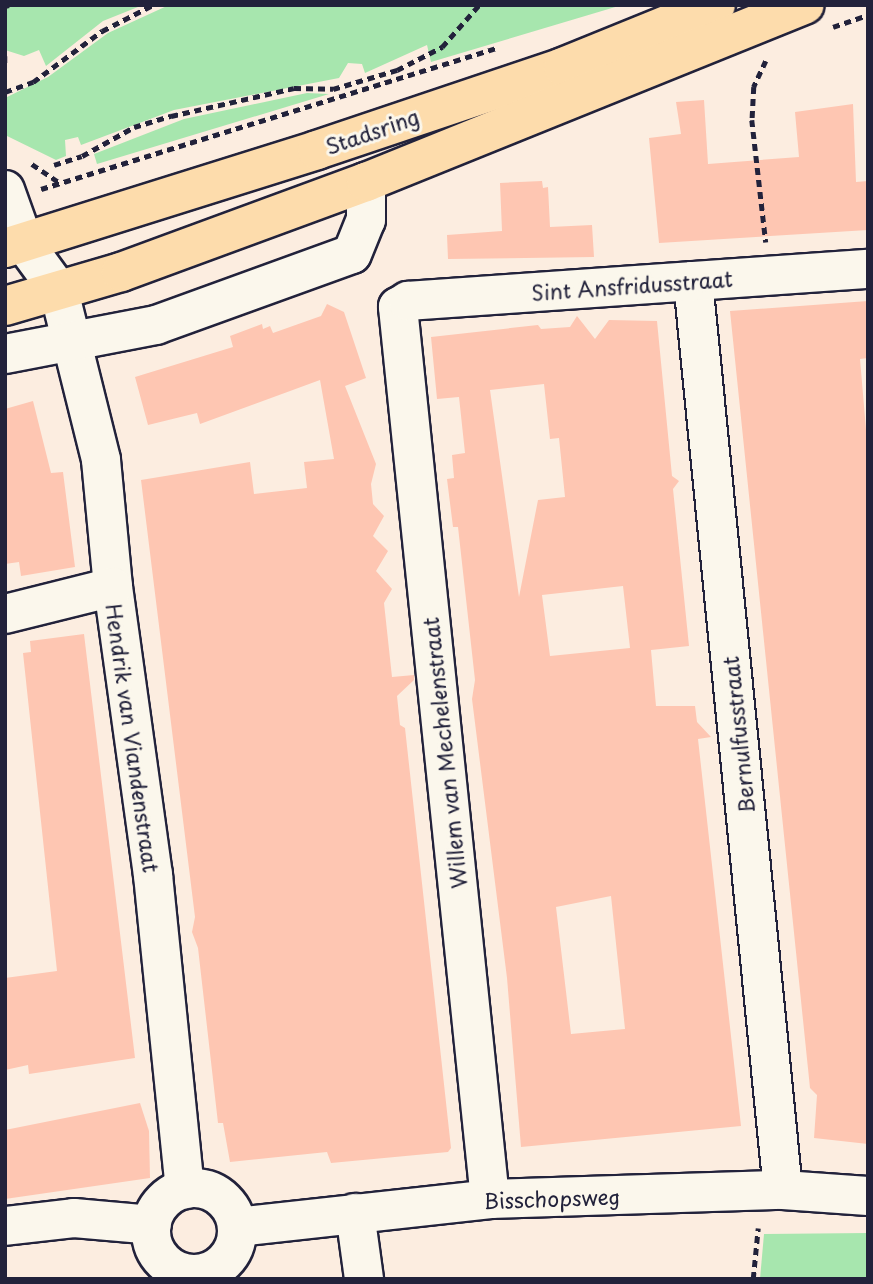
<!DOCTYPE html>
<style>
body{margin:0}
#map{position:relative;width:873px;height:1284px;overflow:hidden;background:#fcede0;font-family:"Playpen Sans",sans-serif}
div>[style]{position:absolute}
.green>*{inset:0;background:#a7e6ae}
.building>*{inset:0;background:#fec6b2}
.path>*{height:4.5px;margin-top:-2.25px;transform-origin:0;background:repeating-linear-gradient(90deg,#22223b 0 7px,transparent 0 12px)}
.roads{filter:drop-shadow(2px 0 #22223b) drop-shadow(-2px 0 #22223b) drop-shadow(0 2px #22223b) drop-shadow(0 -2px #22223b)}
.minor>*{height:38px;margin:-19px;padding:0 19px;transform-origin:19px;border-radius:19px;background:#fbf7ec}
.minor>.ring{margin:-19px;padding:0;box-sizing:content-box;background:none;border:38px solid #fbf7ec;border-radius:50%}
.major>*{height:38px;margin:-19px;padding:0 19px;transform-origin:19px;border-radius:19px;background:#fddcac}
span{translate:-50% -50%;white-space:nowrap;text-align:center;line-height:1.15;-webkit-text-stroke:6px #fbf7ec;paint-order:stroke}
.street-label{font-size:21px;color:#22223b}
.frame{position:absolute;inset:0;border:7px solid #22223b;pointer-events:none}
</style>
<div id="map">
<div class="green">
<div style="clip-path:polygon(5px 5px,143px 5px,103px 21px,46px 66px,39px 50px,24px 56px,5px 50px)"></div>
<div style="clip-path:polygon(169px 5px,622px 5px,431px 62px,427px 45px,365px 73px,362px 64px,348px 63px,339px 78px,174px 110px,81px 145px,78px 137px,65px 140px,66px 156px,56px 160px,5px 135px,5px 98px,48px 77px,108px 33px)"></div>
<div style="clip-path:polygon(307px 93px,329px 94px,97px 164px,94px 154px,184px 119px)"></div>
<div style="clip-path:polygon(868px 1233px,868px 1279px,760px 1279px,764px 1234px)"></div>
</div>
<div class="building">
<div style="clip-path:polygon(704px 100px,708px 164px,799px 157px,795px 112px,853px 104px,856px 182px,868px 181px,868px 230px,659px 243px,649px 138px,681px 134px,676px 102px)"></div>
<div style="clip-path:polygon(542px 181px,543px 188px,548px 187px,550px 227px,592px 225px,594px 257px,448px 259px,447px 235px,502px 231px,500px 183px)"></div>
<div style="clip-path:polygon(868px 301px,868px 358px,860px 359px,868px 453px,868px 1144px,814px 1138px,817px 1095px,810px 1088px,730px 311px)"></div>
<div style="clip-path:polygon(327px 304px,344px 312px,366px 378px,345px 386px,376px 464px,371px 484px,373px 504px,384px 516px,373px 536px,388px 551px,376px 571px,392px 589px,384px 603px,392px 677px,414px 675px,414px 680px,397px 696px,400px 725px,405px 728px,451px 1148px,448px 1152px,331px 1163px,327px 1152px,230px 1162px,223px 1123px,218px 1123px,198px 948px,192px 932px,195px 917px,141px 480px,250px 462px,254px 494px,307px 488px,304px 462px,334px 459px,320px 380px,200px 424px,197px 413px,148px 425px,135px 377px,233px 347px,230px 336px,262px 324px,263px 329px,270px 326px,273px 333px,321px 316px)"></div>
<div style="clip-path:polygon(evenodd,577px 316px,595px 339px,609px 320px,657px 321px,672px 476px,679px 481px,673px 489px,689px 646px,651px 650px,656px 706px,695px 706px,697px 722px,711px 737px,698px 739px,741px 1126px,521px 1147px,507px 978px,472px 699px,475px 680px,458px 527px,453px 527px,447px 479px,454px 478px,452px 455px,465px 453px,459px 397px,437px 399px,431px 337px,538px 325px,541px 329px,570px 327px,577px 316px,544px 384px,550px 439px,559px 438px,565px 497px,538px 500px,519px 597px,490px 390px,544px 384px,577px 316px,623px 586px,630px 648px,550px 656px,542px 595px,623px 586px,577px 316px,611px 896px,625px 1029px,571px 1034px,556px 907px,611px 896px)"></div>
<div style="clip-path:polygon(33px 401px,51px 473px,63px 472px,75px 567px,21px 576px,19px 562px,5px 564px,5px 409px)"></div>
<div style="clip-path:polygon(84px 634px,135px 1058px,29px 1074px,28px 1065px,5px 1070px,5px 978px,57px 971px,23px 653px,31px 652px,30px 641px)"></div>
<div style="clip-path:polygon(140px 1103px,149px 1131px,150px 1178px,5px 1199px,5px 1130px)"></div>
</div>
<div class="path">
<div style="left:5px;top:6px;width:4px;rotate:-14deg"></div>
<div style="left:833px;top:27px;width:37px;rotate:-19deg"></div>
<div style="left:5px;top:56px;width:7px;rotate:90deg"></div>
<div style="left:766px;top:61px;width:29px;rotate:115deg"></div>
<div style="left:754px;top:87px;width:33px;rotate:93deg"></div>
<div style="left:752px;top:120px;width:123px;rotate:83.5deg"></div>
<div style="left:5px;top:92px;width:30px;rotate:-20deg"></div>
<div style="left:33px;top:82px;width:86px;rotate:-36.5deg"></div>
<div style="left:102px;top:31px;width:57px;rotate:-27deg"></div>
<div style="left:32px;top:164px;width:34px;rotate:34deg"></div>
<div style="left:54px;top:165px;width:29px;rotate:-18deg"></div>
<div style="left:82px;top:156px;width:60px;rotate:-29.1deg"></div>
<div style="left:134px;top:127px;width:39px;rotate:-17deg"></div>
<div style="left:171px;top:116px;width:126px;rotate:-12.8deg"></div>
<div style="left:294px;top:88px;width:39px;rotate:1deg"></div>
<div style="left:333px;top:89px;width:67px;rotate:-16.5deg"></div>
<div style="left:397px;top:70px;width:51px;rotate:-27.1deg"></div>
<div style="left:442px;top:47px;width:56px;rotate:-48.6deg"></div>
<div style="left:41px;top:189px;width:477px;rotate:-17.2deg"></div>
<div style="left:753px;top:1279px;width:51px;rotate:-84.4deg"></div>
</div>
<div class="roads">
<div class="minor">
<div style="left:5px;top:190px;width:56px;rotate:70.3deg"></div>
<div style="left:24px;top:243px;width:59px;rotate:53.9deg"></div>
<div style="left:59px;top:291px;width:174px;rotate:76deg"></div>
<div style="left:101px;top:460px;width:128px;rotate:84.6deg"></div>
<div style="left:113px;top:587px;width:291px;rotate:82.1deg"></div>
<div style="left:153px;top:875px;width:316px;rotate:84.2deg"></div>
<div style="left:693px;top:281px;width:913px;rotate:84.35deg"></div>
<div style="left:5px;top:354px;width:154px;rotate:-10.9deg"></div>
<div style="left:156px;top:325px;width:208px;rotate:-19.9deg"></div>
<div style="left:352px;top:254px;width:37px;rotate:-68deg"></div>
<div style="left:366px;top:220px;width:38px;rotate:-90deg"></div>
<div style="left:5px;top:614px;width:111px;rotate:-14deg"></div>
<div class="ring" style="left:151px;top:1188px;width:48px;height:48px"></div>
<div style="left:490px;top:1199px;width:897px;rotate:-95.89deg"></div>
<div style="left:398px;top:307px;width:12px;rotate:-31deg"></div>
<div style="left:408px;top:301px;width:461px;rotate:-4deg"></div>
<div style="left:355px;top:1213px;width:67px;rotate:82.2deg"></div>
<div style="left:5px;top:1226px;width:69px;rotate:-6.6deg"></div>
<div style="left:74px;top:1218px;width:78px;rotate:5.1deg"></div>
<div style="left:237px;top:1227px;width:255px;rotate:-6.3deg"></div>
<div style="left:490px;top:1199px;width:293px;rotate:-1.8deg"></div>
<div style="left:783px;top:1190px;width:85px;rotate:4deg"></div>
</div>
<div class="major">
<div style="left:5px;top:248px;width:327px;rotate:-17.4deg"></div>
<div style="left:317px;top:150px;width:260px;rotate:-18.6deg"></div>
<div style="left:563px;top:67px;width:165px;rotate:-22.1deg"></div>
<div style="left:5px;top:306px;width:121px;rotate:-16.3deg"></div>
<div style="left:121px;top:272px;width:261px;rotate:-20.2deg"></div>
<div style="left:366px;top:182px;width:473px;rotate:-22deg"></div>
</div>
</div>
<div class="street-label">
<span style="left:372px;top:131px;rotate:-19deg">Stadsring</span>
<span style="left:632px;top:285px;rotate:-4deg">Sint Ansfridusstraat</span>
<span style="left:738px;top:735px;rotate:-96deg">Bernulfusstraat</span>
<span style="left:133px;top:738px;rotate:82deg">Hendrik van Viandenstraat</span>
<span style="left:444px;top:753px;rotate:-96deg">Willem van Mechelenstraat</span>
<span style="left:552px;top:1198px;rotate:-2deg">Bisschopsweg</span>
</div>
<div class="frame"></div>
</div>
